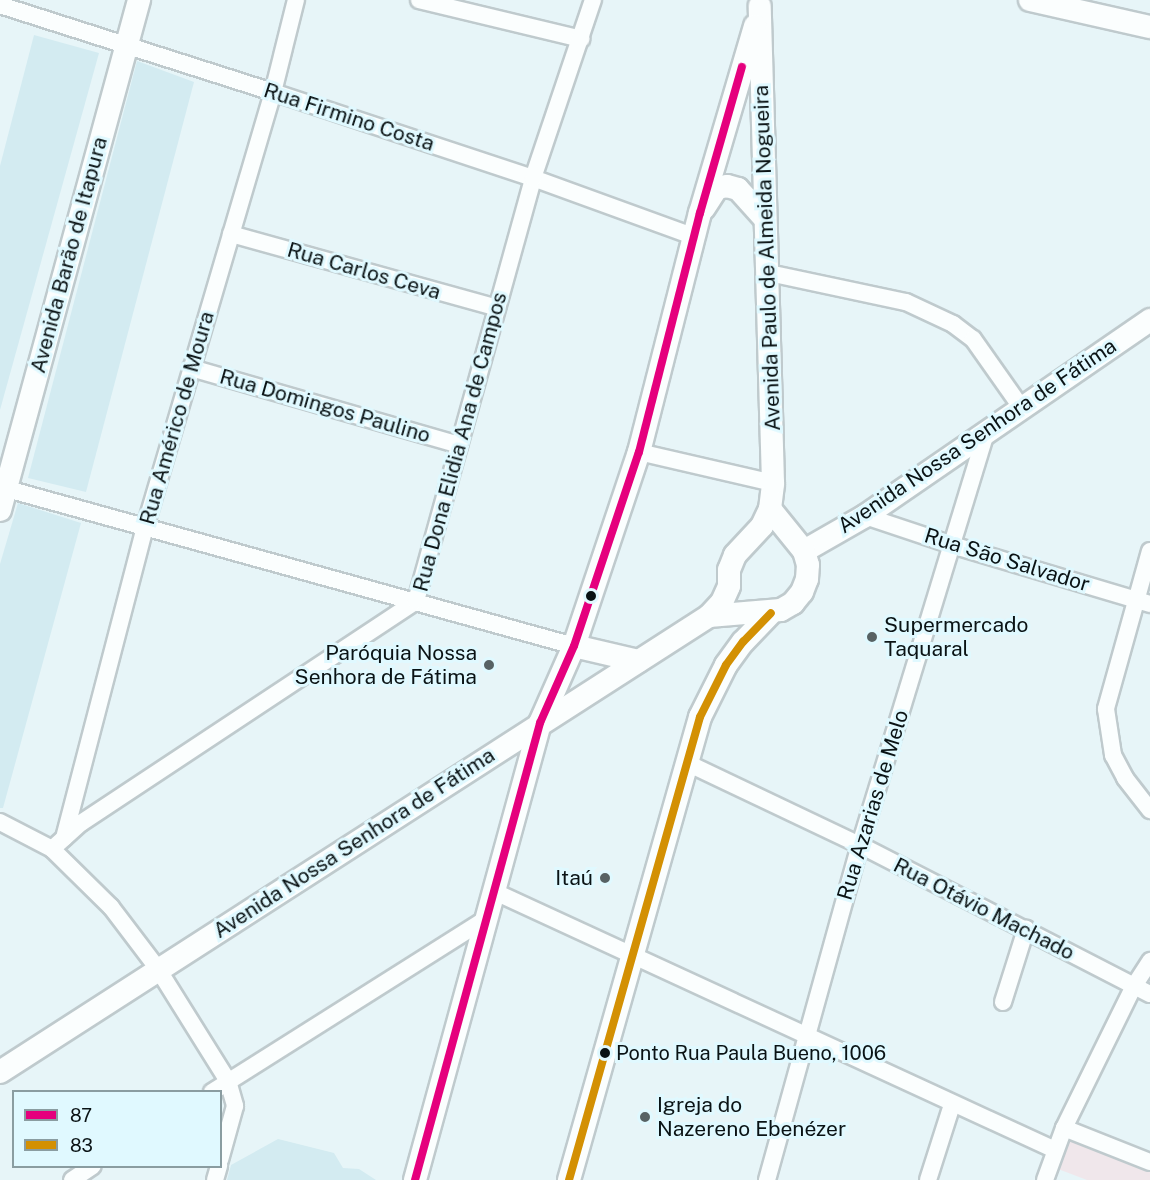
<!DOCTYPE html>
<meta charset="utf-8">
<style>
body{margin:0}
#map{position:relative;width:1150px;height:1180px;overflow:hidden;background:#e7f5f8;font-family:"Public Sans",sans-serif}
div>[style]{position:absolute}
.built>*{inset:0;background:#d3ebf1}
.green>*{inset:0;background:#f0e7eb}
.roads{filter:drop-shadow(2px 0 #bfcacd) drop-shadow(-2px 0 #bfcacd) drop-shadow(0 2px #bfcacd) drop-shadow(0 -2px #bfcacd)}
.minor>*{height:16px;margin:-8px;padding:0 8px;transform-origin:8px;border-radius:8px;background:#fbfefe}
.major>*{height:22px;margin:-11px;padding:0 11px;transform-origin:11px;border-radius:11px;background:#fbfefe}
.bus-1>*{height:8px;margin:-4px;padding:0 4px;transform-origin:4px;border-radius:4px;background:#e5007d}
.bus-2>*{height:8px;margin:-4px;padding:0 4px;transform-origin:4px;border-radius:4px;background:#d39003}
.dots>*{width:16px;height:16px;translate:-50% -50%;box-sizing:border-box;border:3px solid #e0f9ff;border-radius:50%}
span{translate:-50% -50%;white-space:nowrap;text-align:center;line-height:1.15;-webkit-text-stroke:6px #e0f9ff;paint-order:stroke}
.bus-label{font-size:20px;color:#0a1315}
.left{translate:0 -50%;text-align:left}
.street-label{font-size:21px;color:#0a1315}
.poi-label{font-size:21px;color:#0a1315}
.right{translate:-100% -50%;text-align:right}
.legend{position:absolute;left:12px;top:1090px;width:210px;height:78px;box-sizing:border-box;background:#e0f9ff;border:2px solid #8a9da1;margin:0;padding:8px 10px;list-style:none;font-size:18px;color:#0a1315}
.legend li{display:flex;align-items:center;gap:12px;height:30px}
.legend b{width:30px;border:2px solid #8a9da1}
</style>
<div id="map">
<div class="built">
<div style="clip-path:polygon(34px 35px,99px 53px,0 410px,0 166px)"></div>
<div style="clip-path:polygon(137px 61px,194px 82px,86px 492px,28px 478px)"></div>
<div style="clip-path:polygon(18px 503px,81px 523px,3px 808px,0 808px,0 564px)"></div>
<div style="clip-path:polygon(278px 1139px,334px 1153px,343px 1168px,359px 1169px,376px 1180px,227px 1180px,231px 1165px)"></div>
</div>
<div class="green">
<div style="clip-path:polygon(1068px 1138px,1150px 1170px,1150px 1180px,1087px 1180px,1058px 1169px)"></div>
</div>
<div class="roads">
<div class="minor">
<div style="left:419px;top:0;width:167px;rotate:13.5deg"></div>
<div style="left:0;top:5px;width:287px;rotate:17.7deg"></div>
<div style="left:273px;top:92px;width:274px;rotate:18.3deg"></div>
<div style="left:533px;top:178px;width:172px;rotate:20deg"></div>
<div style="left:231px;top:234px;width:276px;rotate:15.5deg"></div>
<div style="left:769px;top:273px;width:140px;rotate:12deg"></div>
<div style="left:906px;top:302px;width:52px;rotate:25.1deg"></div>
<div style="left:953px;top:324px;width:25px;rotate:37deg"></div>
<div style="left:973px;top:339px;width:83px;rotate:54.8deg"></div>
<div style="left:191px;top:368px;width:279px;rotate:16deg"></div>
<div style="left:639px;top:452px;width:138px;rotate:13deg"></div>
<div style="left:0;top:487px;width:596px;rotate:15.48deg"></div>
<div style="left:865px;top:516px;width:92px;rotate:18.4deg"></div>
<div style="left:952px;top:545px;width:207px;rotate:16.6deg"></div>
<div style="left:1150px;top:551px;width:164px;rotate:105.6deg"></div>
<div style="left:1106px;top:709px;width:47px;rotate:81.3deg"></div>
<div style="left:1113px;top:755px;width:26px;rotate:62deg"></div>
<div style="left:1125px;top:778px;width:41px;rotate:52deg"></div>
<div style="left:687px;top:763px;width:191px;rotate:25.4deg"></div>
<div style="left:860px;top:845px;width:326px;rotate:27.2deg"></div>
<div style="left:0;top:822px;width:59px;rotate:27.4deg"></div>
<div style="left:52px;top:849px;width:83px;rotate:44.5deg"></div>
<div style="left:111px;top:907px;width:78px;rotate:52.8deg"></div>
<div style="left:158px;top:969px;width:132px;rotate:58deg"></div>
<div style="left:228px;top:1081px;width:26px;rotate:74deg"></div>
<div style="left:235px;top:1106px;width:56px;rotate:105.5deg"></div>
<div style="left:64px;top:838px;width:321px;rotate:-75.4deg"></div>
<div style="left:145px;top:527px;width:453px;rotate:-73.6deg"></div>
<div style="left:273px;top:92px;width:95px;rotate:-76deg"></div>
<div style="left:52px;top:849px;width:39px;rotate:-42deg"></div>
<div style="left:81px;top:823px;width:402px;rotate:-33.5deg"></div>
<div style="left:416px;top:601px;width:439px;rotate:-74.5deg"></div>
<div style="left:533px;top:178px;width:188px;rotate:-71.4deg"></div>
<div style="left:493px;top:891px;width:619px;rotate:24.74deg"></div>
<div style="left:1003px;top:1002px;width:77px;rotate:-72.5deg"></div>
<div style="left:212px;top:1092px;width:322px;rotate:-32.3deg"></div>
<div style="left:1064px;top:1128px;width:92px;rotate:21.6deg"></div>
<div style="left:72px;top:1180px;width:25px;rotate:-34deg"></div>
<div style="left:215px;top:1180px;width:15px;rotate:-74deg"></div>
<div style="left:767px;top:1180px;width:348px;rotate:-74.5deg"></div>
<div style="left:860px;top:845px;width:431px;rotate:-73deg"></div>
<div style="left:928px;top:1180px;width:79px;rotate:-72.3deg"></div>
<div style="left:1045px;top:1180px;width:55px;rotate:-69.9deg"></div>
<div style="left:1064px;top:1128px;width:158px;rotate:-63.8deg"></div>
<div style="left:1134px;top:986px;width:30px;rotate:-57deg"></div>
</div>
<div class="major">
<div style="left:1030px;top:0;width:123px;rotate:12.7deg"></div>
<div style="left:704px;top:208px;width:24px;rotate:-57deg"></div>
<div style="left:717px;top:188px;width:10px;rotate:-11deg"></div>
<div style="left:727px;top:186px;width:11px;rotate:15deg"></div>
<div style="left:738px;top:189px;width:40px;rotate:48deg"></div>
<div style="left:0;top:510px;width:529px;rotate:-74.75deg"></div>
<div style="left:804px;top:551px;width:70px;rotate:-29.8deg"></div>
<div style="left:865px;top:516px;width:346px;rotate:-34.5deg"></div>
<div style="left:709px;top:616px;width:72px;rotate:-4.8deg"></div>
<div style="left:781px;top:610px;width:14px;rotate:-30deg"></div>
<div style="left:793px;top:603px;width:14px;rotate:-51deg"></div>
<div style="left:802px;top:592px;width:14px;rotate:-69deg"></div>
<div style="left:807px;top:579px;width:14px;rotate:-86deg"></div>
<div style="left:808px;top:565px;width:15px;rotate:-106deg"></div>
<div style="left:804px;top:551px;width:54px;rotate:-129deg"></div>
<div style="left:574px;top:646px;width:66px;rotate:13.2deg"></div>
<div style="left:0;top:1072px;width:843px;rotate:-32.75deg"></div>
<div style="left:709px;top:616px;width:19px;rotate:-47deg"></div>
<div style="left:722px;top:602px;width:17px;rotate:-66deg"></div>
<div style="left:729px;top:586px;width:16px;rotate:-90deg"></div>
<div style="left:729px;top:570px;width:16px;rotate:-68deg"></div>
<div style="left:735px;top:555px;width:40px;rotate:-47deg"></div>
<div style="left:762px;top:526px;width:19px;rotate:-65deg"></div>
<div style="left:770px;top:509px;width:26px;rotate:-83deg"></div>
<div style="left:773px;top:483px;width:477px;rotate:-91.6deg"></div>
<div style="left:415px;top:1180px;width:474px;rotate:-74.7deg"></div>
<div style="left:540px;top:723px;width:84px;rotate:-66.2deg"></div>
<div style="left:574px;top:646px;width:205px;rotate:-71.5deg"></div>
<div style="left:639px;top:452px;width:247px;rotate:-75.7deg"></div>
<div style="left:700px;top:213px;width:195px;rotate:-73.6deg"></div>
<div style="left:569px;top:1180px;width:481px;rotate:-74.2deg"></div>
<div style="left:700px;top:717px;width:58px;rotate:-63.4deg"></div>
<div style="left:726px;top:665px;width:29px;rotate:-54deg"></div>
<div style="left:743px;top:642px;width:40px;rotate:-46deg"></div>
</div>
</div>
<div class="bus-1">
<div style="left:415px;top:1180px;width:474px;rotate:-74.7deg"></div>
<div style="left:540px;top:723px;width:84px;rotate:-66.2deg"></div>
<div style="left:574px;top:646px;width:205px;rotate:-71.5deg"></div>
<div style="left:639px;top:452px;width:247px;rotate:-75.7deg"></div>
<div style="left:700px;top:213px;width:152px;rotate:-74deg"></div>
</div>
<div class="bus-2">
<div style="left:569px;top:1180px;width:481px;rotate:-74.2deg"></div>
<div style="left:700px;top:717px;width:58px;rotate:-63.4deg"></div>
<div style="left:726px;top:665px;width:29px;rotate:-54deg"></div>
<div style="left:743px;top:642px;width:40px;rotate:-46deg"></div>
</div>
<div class="dots">
<div style="left:591px;top:596px;background:#0a1315"></div>
<div style="left:872px;top:637px;background:#576264"></div>
<div style="left:489px;top:665px;background:#576264"></div>
<div style="left:605px;top:878px;background:#576264"></div>
<div style="left:605px;top:1053px;background:#0a1315"></div>
<div style="left:645px;top:1117px;background:#576264"></div>
</div>
<div class="bus-label">
<span class="left" style="left:616px;top:1053px">Ponto Rua Paula Bueno, 1006</span>
</div>
<div class="street-label">
<span style="left:349px;top:117px;rotate:18deg">Rua Firmino Costa</span>
<span style="left:69px;top:255px;rotate:-75deg">Avenida Barão de Itapura</span>
<span style="left:767px;top:258px;rotate:-92deg">Avenida Paulo de Almeida Nogueira</span>
<span style="left:364px;top:271px;rotate:16deg">Rua Carlos Ceva</span>
<span style="left:325px;top:406px;rotate:16deg">Rua Domingos Paulino</span>
<span style="left:177px;top:418px;rotate:-74deg">Rua Américo de Moura</span>
<span style="left:977px;top:436px;rotate:-34deg">Avenida Nossa Senhora de Fátima</span>
<span style="left:460px;top:442px;rotate:-75deg">Rua Dona Elidia Ana de Campos</span>
<span style="left:1007px;top:560px;rotate:17deg">Rua São Salvador</span>
<span style="left:873px;top:805px;rotate:-73deg">Rua Azarias de Melo</span>
<span style="left:354px;top:843px;rotate:-33deg">Avenida Nossa Senhora de Fátima</span>
<span style="left:984px;top:909px;rotate:27deg">Rua Otávio Machado</span>
</div>
<div class="poi-label">
<span class="left" style="left:884px;top:637px">Supermercado<br>Taquaral</span>
<span class="right" style="left:477px;top:665px">Paróquia Nossa<br>Senhora de Fátima</span>
<span class="right" style="left:593px;top:878px">Itaú</span>
<span class="left" style="left:657px;top:1117px">Igreja do<br>Nazereno Ebenézer</span>
</div>
<ul class="legend">
<li><b style="height:8px;background:#e5007d"></b>87</li>
<li><b style="height:8px;background:#d39003"></b>83</li>
</ul>
</div>
